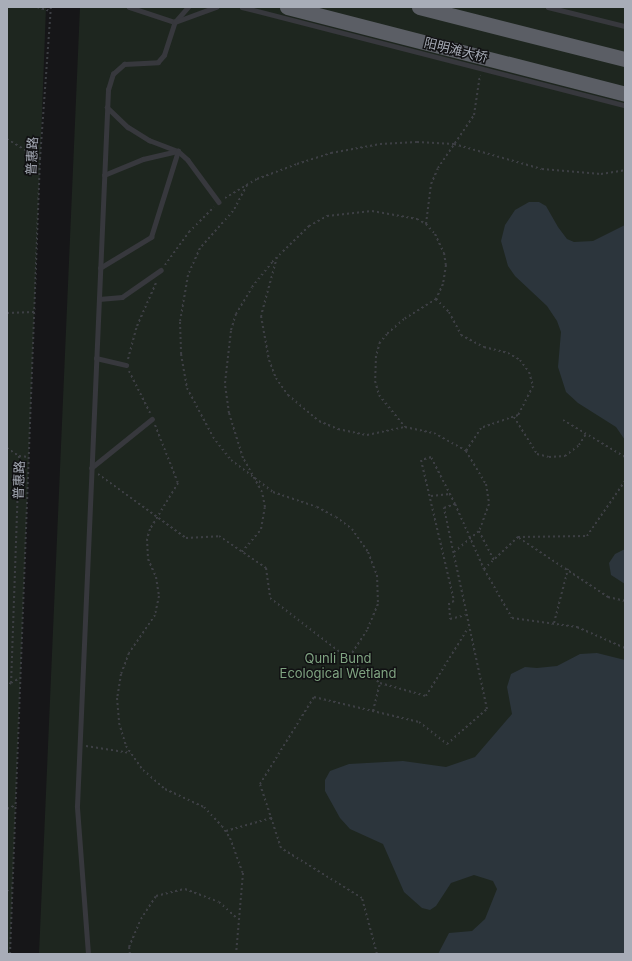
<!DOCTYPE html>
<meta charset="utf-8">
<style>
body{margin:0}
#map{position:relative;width:632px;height:961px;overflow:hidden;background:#161618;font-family:Inter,"Noto Sans SC",sans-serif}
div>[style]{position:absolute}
.green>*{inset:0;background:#1e261f}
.water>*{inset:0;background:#2c353c}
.path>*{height:2px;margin-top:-1px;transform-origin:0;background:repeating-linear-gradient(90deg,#3d3f44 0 2px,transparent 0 5px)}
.service>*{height:4.5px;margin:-2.25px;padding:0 2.25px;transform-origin:2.25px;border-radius:2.25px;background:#37383d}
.trunk>*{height:15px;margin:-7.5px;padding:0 7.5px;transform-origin:7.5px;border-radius:7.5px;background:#5b5e65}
span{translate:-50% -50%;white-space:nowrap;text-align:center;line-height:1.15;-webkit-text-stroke:3px #111113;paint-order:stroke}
.street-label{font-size:13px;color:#a8adb8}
.park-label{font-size:13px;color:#7fa381}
.frame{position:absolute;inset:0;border:8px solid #a8adb8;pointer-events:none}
</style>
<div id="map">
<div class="green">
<div style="clip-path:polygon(7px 7px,46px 7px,10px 954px,7px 954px)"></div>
<div style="clip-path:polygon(80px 7px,625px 7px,625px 954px,39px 954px)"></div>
</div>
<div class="water">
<div style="clip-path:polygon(529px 202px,539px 202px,546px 206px,558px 227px,567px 239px,574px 242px,593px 241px,625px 225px,625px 440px,616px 427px,578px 403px,566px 392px,558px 367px,561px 332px,557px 321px,547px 306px,515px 276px,508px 266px,501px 241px,505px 225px,515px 210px)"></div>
<div style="clip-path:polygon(625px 549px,625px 584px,611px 575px,609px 563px,615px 554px)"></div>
<div style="clip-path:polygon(597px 653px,625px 660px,625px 954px,438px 954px,449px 933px,472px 931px,485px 919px,497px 889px,493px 881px,474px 875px,451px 883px,436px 906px,430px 910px,422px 908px,404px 892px,383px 844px,350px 829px,340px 818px,325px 791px,325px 780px,330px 771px,349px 764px,403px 761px,446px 767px,475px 757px,512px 714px,507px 687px,511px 674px,525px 667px,537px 668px,557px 666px,580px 654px)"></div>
</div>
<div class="path">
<div style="left:37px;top:7px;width:14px;rotate:17deg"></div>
<div style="left:7px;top:139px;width:39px;rotate:31deg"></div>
<div style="left:247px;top:185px;width:30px;rotate:118deg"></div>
<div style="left:233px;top:211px;width:50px;rotate:131.7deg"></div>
<div style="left:200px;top:248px;width:30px;rotate:114deg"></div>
<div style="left:188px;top:275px;width:48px;rotate:99.7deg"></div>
<div style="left:180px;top:322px;width:32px;rotate:88deg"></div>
<div style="left:181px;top:354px;width:35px;rotate:80deg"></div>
<div style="left:187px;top:388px;width:55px;rotate:62deg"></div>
<div style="left:213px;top:437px;width:29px;rotate:52deg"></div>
<div style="left:231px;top:460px;width:53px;rotate:37.3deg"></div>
<div style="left:273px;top:492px;width:46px;rotate:18.8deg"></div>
<div style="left:317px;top:507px;width:21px;rotate:28deg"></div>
<div style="left:336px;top:517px;width:20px;rotate:37deg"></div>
<div style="left:352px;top:529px;width:28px;rotate:55deg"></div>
<div style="left:368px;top:552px;width:25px;rotate:69deg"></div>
<div style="left:377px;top:575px;width:29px;rotate:88deg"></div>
<div style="left:378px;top:604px;width:28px;rotate:113deg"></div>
<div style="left:367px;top:630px;width:35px;rotate:123deg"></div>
<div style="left:225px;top:198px;width:37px;rotate:-31deg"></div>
<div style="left:257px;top:179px;width:43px;rotate:-20.6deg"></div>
<div style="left:297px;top:164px;width:36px;rotate:-18deg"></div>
<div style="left:331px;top:153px;width:50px;rotate:-10.4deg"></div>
<div style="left:380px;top:144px;width:37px;rotate:-3deg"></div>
<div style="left:417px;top:142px;width:37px;rotate:3deg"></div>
<div style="left:454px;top:144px;width:91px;rotate:15.9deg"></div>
<div style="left:542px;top:169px;width:59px;rotate:4.8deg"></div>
<div style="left:601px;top:174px;width:24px;rotate:-9deg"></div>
<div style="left:426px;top:224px;width:40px;rotate:-82.9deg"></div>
<div style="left:431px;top:184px;width:17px;rotate:-66deg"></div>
<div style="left:438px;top:168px;width:64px;rotate:-55.8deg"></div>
<div style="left:474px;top:115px;width:40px;rotate:-81.5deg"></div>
<div style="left:277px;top:257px;width:61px;rotate:105.2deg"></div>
<div style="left:261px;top:316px;width:45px;rotate:79.7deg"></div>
<div style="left:269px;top:360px;width:19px;rotate:69deg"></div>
<div style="left:276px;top:378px;width:21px;rotate:55deg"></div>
<div style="left:288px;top:395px;width:40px;rotate:40deg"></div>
<div style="left:319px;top:421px;width:21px;rotate:23deg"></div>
<div style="left:338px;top:429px;width:30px;rotate:12deg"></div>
<div style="left:367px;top:435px;width:39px;rotate:-12deg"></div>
<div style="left:405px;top:427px;width:30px;rotate:12deg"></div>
<div style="left:434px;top:433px;width:37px;rotate:29deg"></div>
<div style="left:466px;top:451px;width:39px;rotate:59deg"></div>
<div style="left:486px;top:484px;width:20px;rotate:81deg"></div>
<div style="left:489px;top:504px;width:29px;rotate:110deg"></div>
<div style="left:165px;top:265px;width:41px;rotate:-54deg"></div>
<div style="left:189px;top:232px;width:35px;rotate:-45deg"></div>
<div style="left:436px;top:299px;width:18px;rotate:45deg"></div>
<div style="left:449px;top:312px;width:26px;rotate:62deg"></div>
<div style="left:461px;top:335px;width:26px;rotate:28deg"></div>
<div style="left:484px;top:347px;width:25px;rotate:14deg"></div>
<div style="left:508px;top:353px;width:14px;rotate:30deg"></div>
<div style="left:520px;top:360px;width:15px;rotate:53deg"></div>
<div style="left:529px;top:372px;width:15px;rotate:74deg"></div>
<div style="left:533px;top:386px;width:33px;rotate:117deg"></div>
<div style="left:518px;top:415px;width:39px;rotate:161deg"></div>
<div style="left:481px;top:428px;width:27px;rotate:123deg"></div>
<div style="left:7px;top:313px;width:27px;rotate:-2deg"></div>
<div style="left:128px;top:359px;width:34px;rotate:-75deg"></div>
<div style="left:137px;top:326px;width:47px;rotate:-66.2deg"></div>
<div style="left:129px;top:371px;width:47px;rotate:63.4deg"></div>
<div style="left:514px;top:417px;width:44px;rotate:58.1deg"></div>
<div style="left:537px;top:454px;width:12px;rotate:14deg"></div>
<div style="left:549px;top:457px;width:16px;rotate:-4deg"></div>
<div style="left:565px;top:456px;width:18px;rotate:-38deg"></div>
<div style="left:579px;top:445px;width:13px;rotate:-58deg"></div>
<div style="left:563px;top:420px;width:72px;rotate:30.8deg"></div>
<div style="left:155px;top:425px;width:62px;rotate:68.4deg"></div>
<div style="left:178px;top:483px;width:54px;rotate:121.3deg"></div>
<div style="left:150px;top:529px;width:10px;rotate:107deg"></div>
<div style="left:147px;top:539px;width:20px;rotate:87deg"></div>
<div style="left:148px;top:559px;width:20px;rotate:66deg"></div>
<div style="left:156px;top:577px;width:19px;rotate:81deg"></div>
<div style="left:159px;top:596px;width:19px;rotate:102deg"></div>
<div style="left:155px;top:615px;width:46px;rotate:124.4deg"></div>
<div style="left:129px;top:653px;width:22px;rotate:111deg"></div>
<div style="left:121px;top:674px;width:24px;rotate:99deg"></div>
<div style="left:117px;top:698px;width:25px;rotate:85deg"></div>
<div style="left:119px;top:723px;width:24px;rotate:73deg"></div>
<div style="left:126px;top:746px;width:29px;rotate:55deg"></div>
<div style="left:143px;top:770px;width:29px;rotate:41deg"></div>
<div style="left:165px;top:789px;width:43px;rotate:24.8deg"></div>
<div style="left:204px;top:807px;width:26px;rotate:47deg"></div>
<div style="left:222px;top:826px;width:14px;rotate:56deg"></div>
<div style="left:230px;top:838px;width:37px;rotate:70deg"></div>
<div style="left:243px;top:873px;width:81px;rotate:94.9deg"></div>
<div style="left:7px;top:448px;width:14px;rotate:34deg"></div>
<div style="left:19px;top:456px;width:227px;rotate:92deg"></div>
<div style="left:11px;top:683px;width:4px;rotate:153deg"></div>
<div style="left:19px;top:456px;width:10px;rotate:6deg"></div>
<div style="left:98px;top:474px;width:109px;rotate:36deg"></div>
<div style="left:186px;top:538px;width:33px;rotate:-3deg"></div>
<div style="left:219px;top:536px;width:57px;rotate:34.2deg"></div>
<div style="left:266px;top:568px;width:30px;rotate:82deg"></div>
<div style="left:270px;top:598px;width:139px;rotate:37.7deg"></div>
<div style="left:380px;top:683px;width:48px;rotate:15.8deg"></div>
<div style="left:426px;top:696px;width:80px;rotate:-58.3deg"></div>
<div style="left:431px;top:496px;width:19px;rotate:-6deg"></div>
<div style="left:455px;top:504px;width:53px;rotate:-117.1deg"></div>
<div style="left:431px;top:457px;width:10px;rotate:163deg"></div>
<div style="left:421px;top:460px;width:145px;rotate:76.8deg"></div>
<div style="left:454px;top:601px;width:5px;rotate:158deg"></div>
<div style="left:449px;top:603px;width:16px;rotate:86deg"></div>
<div style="left:450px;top:619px;width:16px;rotate:-14deg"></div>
<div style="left:519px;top:538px;width:107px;rotate:33.5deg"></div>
<div style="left:608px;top:597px;width:17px;rotate:13deg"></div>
<div style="left:242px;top:552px;width:30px;rotate:-50deg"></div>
<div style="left:261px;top:529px;width:22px;rotate:-80deg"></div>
<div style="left:265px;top:507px;width:15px;rotate:-101deg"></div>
<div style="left:262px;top:492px;width:39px;rotate:-119deg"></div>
<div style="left:243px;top:458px;width:47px;rotate:-107.3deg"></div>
<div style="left:229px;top:413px;width:30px;rotate:-98deg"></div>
<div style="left:225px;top:383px;width:53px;rotate:-83.5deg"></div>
<div style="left:231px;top:330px;width:17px;rotate:-73deg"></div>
<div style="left:236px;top:314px;width:31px;rotate:-59deg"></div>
<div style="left:252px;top:287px;width:32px;rotate:-51deg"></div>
<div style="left:272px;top:262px;width:52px;rotate:-44.2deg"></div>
<div style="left:309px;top:226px;width:21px;rotate:-29deg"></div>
<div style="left:327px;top:216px;width:45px;rotate:-6.3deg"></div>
<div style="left:372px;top:211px;width:46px;rotate:10.1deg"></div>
<div style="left:417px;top:219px;width:10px;rotate:29deg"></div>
<div style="left:426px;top:224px;width:13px;rotate:48deg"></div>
<div style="left:435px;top:234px;width:21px;rotate:65deg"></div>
<div style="left:444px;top:253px;width:12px;rotate:81deg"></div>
<div style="left:446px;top:265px;width:19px;rotate:99deg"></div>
<div style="left:443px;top:284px;width:17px;rotate:115deg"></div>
<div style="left:436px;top:299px;width:38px;rotate:148deg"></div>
<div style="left:404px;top:319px;width:23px;rotate:139deg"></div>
<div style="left:387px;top:334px;width:11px;rotate:131deg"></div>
<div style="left:380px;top:342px;width:15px;rotate:106deg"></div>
<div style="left:376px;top:356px;width:25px;rotate:92deg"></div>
<div style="left:375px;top:381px;width:15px;rotate:74deg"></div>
<div style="left:379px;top:395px;width:41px;rotate:50.9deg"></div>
<div style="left:454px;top:552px;width:33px;rotate:-40deg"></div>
<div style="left:479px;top:531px;width:34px;rotate:63deg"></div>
<div style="left:484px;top:569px;width:47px;rotate:-43.3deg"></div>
<div style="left:518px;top:537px;width:69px;rotate:-0.8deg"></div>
<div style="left:587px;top:536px;width:67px;rotate:-55.4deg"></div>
<div style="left:554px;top:623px;width:56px;rotate:-75.5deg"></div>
<div style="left:11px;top:683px;width:10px;rotate:-29deg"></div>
<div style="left:373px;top:711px;width:29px;rotate:-76deg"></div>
<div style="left:86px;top:746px;width:45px;rotate:9deg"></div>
<div style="left:7px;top:809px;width:10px;rotate:-24deg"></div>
<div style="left:226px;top:831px;width:47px;rotate:-16.1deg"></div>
<div style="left:7px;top:891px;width:7px;rotate:-34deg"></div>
<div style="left:10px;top:954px;width:796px;rotate:-87.84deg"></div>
<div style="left:40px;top:159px;width:152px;rotate:-85.9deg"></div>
<div style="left:130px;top:954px;width:7px;rotate:-98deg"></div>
<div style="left:129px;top:947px;width:30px;rotate:-67deg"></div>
<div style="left:141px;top:919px;width:27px;rotate:-57deg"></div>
<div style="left:156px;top:896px;width:30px;rotate:-14deg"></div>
<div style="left:185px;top:889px;width:36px;rotate:21deg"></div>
<div style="left:219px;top:902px;width:25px;rotate:42deg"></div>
<div style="left:377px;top:954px;width:58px;rotate:-105deg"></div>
<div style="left:362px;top:898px;width:95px;rotate:-148.3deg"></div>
<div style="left:281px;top:848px;width:67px;rotate:-108.2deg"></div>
<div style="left:260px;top:784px;width:102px;rotate:-58.2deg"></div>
<div style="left:314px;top:697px;width:108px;rotate:13.4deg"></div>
<div style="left:419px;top:722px;width:36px;rotate:38deg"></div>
<div style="left:447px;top:744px;width:53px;rotate:-41.2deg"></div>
<div style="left:487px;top:709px;width:206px;rotate:-102.1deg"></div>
<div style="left:444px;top:508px;width:12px;rotate:-20deg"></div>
<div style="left:455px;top:504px;width:71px;rotate:66deg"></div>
<div style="left:484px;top:569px;width:56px;rotate:60.3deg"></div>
<div style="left:512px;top:618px;width:66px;rotate:7.9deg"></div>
<div style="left:577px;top:627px;width:52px;rotate:23.6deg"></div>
</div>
<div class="service">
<div style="left:129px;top:7px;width:48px;rotate:18.1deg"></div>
<div style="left:175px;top:22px;width:20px;rotate:-49deg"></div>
<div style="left:242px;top:7px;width:395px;rotate:14.4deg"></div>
<div style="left:548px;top:7px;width:79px;rotate:13.9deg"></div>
<div style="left:107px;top:107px;width:29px;rotate:44deg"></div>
<div style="left:128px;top:127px;width:25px;rotate:32deg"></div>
<div style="left:149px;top:140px;width:31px;rotate:21deg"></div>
<div style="left:178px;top:151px;width:13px;rotate:42deg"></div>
<div style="left:188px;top:160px;width:52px;rotate:53.6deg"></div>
<div style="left:104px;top:175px;width:42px;rotate:-22.3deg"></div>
<div style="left:143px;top:159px;width:36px;rotate:-13deg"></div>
<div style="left:100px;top:268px;width:60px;rotate:-31.3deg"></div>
<div style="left:151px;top:237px;width:90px;rotate:-72.6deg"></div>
<div style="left:99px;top:299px;width:23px;rotate:-5deg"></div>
<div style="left:122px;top:297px;width:47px;rotate:-34.7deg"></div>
<div style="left:96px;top:358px;width:31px;rotate:13deg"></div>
<div style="left:91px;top:468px;width:78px;rotate:-38.8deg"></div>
<div style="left:88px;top:954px;width:148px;rotate:-94.3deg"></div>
<div style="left:77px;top:806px;width:717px;rotate:-87.52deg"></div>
<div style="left:108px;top:90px;width:17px;rotate:-73deg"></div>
<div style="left:113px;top:74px;width:15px;rotate:-42deg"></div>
<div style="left:124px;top:64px;width:34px;rotate:-3deg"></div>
<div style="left:158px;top:62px;width:9px;rotate:-49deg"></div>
<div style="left:164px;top:55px;width:35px;rotate:-72deg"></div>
<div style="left:175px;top:22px;width:44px;rotate:-20.1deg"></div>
</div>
<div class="trunk">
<div style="left:287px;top:7px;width:349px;rotate:14.4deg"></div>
<div style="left:419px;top:7px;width:212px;rotate:14.2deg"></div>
</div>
<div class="street-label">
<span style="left:456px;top:50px;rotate:14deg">阳明滩大桥</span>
<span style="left:32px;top:156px;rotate:-87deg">普惠路</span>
<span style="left:19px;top:480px;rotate:-88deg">普惠路</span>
</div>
<div class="park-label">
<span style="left:338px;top:666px">Qunli Bund<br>Ecological Wetland</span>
</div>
<div class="frame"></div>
</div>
